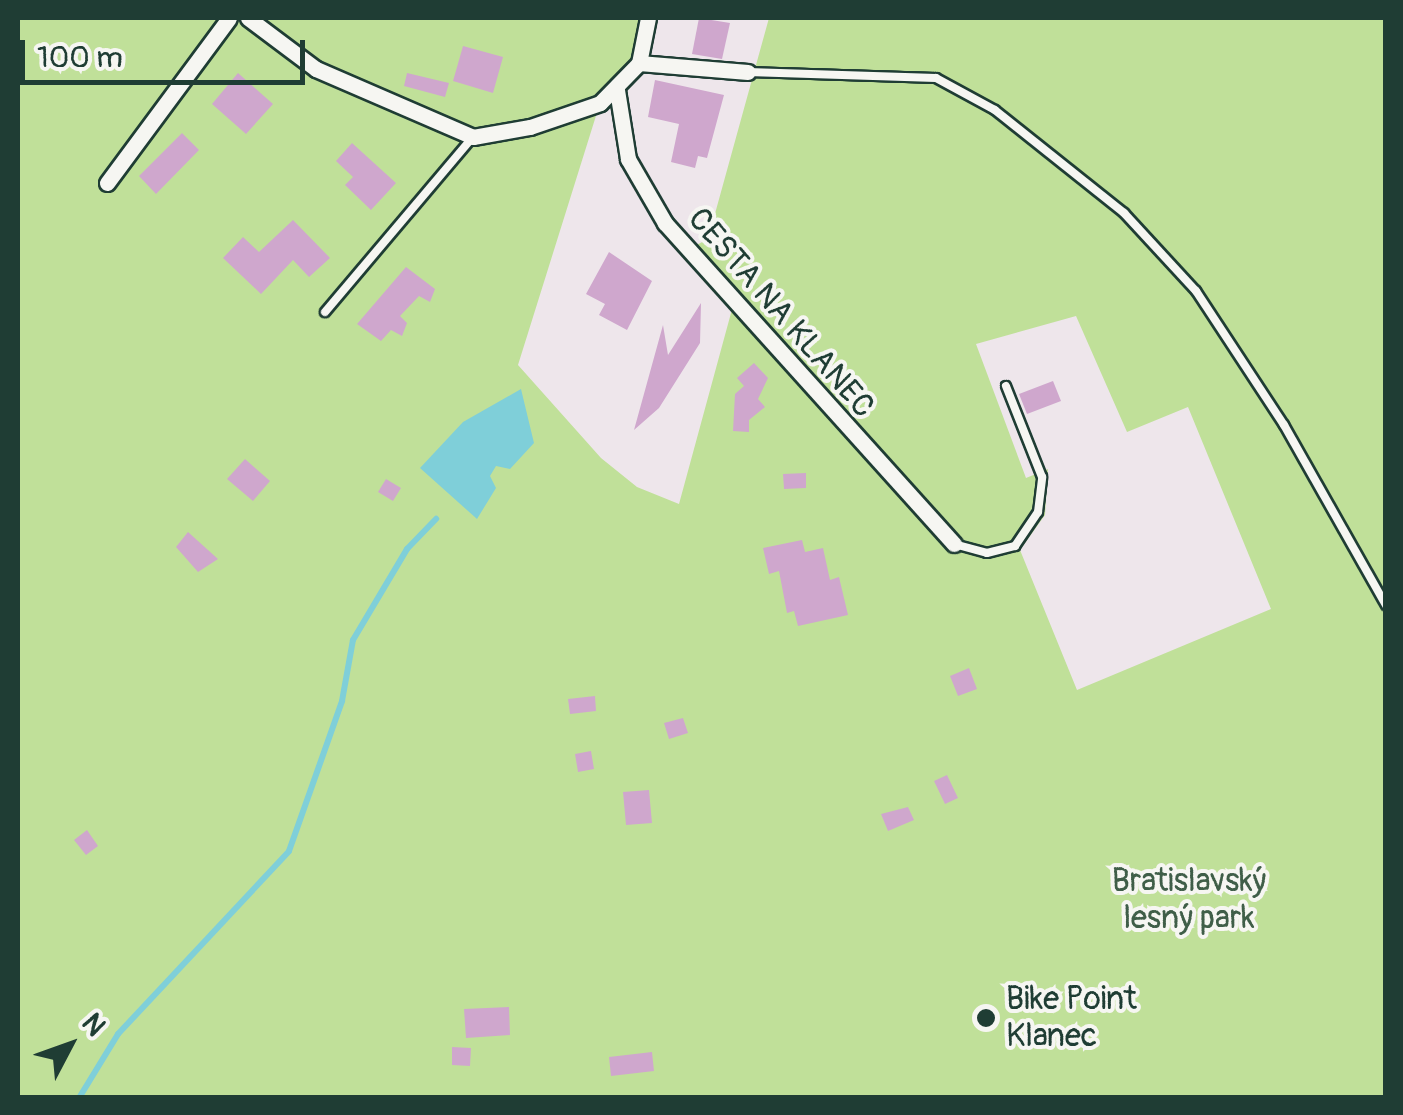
<!DOCTYPE html>
<meta charset="utf-8">
<style>
body{margin:0}
#map{position:relative;width:1403px;height:1115px;overflow:hidden;background:#eee6eb;font-family:Pangolin,sans-serif}
div>[style]{position:absolute}
.green>*{inset:0;background:#c0e099}
.water>*{inset:0;background:#7fcfd9}
.stream>*{height:6px;margin:-3px;padding:0 3px;transform-origin:3px;border-radius:3px;background:#7fcfd9}
.building>*{inset:0;background:#cfa7cd}
.roads{filter:drop-shadow(2px 0 #1f3d34) drop-shadow(-2px 0 #1f3d34) drop-shadow(0 2px #1f3d34) drop-shadow(0 -2px #1f3d34)}
.lane>*{height:8px;margin:-4px;padding:0 4px;transform-origin:4px;border-radius:4px;background:#f6f6f2}
.street>*{height:15px;margin:-7.5px;padding:0 7.5px;transform-origin:7.5px;border-radius:7.5px;background:#f6f6f2}
.dots>*{width:28px;height:28px;translate:-50% -50%;box-sizing:border-box;border:5px solid #f6f6f2;border-radius:50%}
span{translate:-50% -50%;white-space:nowrap;text-align:center;line-height:1.15;-webkit-text-stroke:8px #f6f6f2;paint-order:stroke}
.street-label{font-size:32px;color:#1f3d34}
.park-label{font-size:32px;color:#3f5e48}
.poi-label{font-size:32px;color:#1f3d34}
.left{translate:0 -50%;text-align:left}
.frame{position:absolute;inset:0;border:20px solid #1f3d34;pointer-events:none}
.north{position:absolute;left:20px;top:995px;width:100px;height:100px;-webkit-text-stroke:8px #f6f6f2;paint-order:stroke;rotate:49deg;font-size:28px;font-weight:700;line-height:40px;text-align:center;color:#1f3d34}
.north::after{content:'';display:block;margin:auto;width:35px;height:45px;background:#1f3d34;clip-path:polygon(50% 0,100% 100%,50% 72%,0 100%)}
.scale{position:absolute;left:20px;top:40px;width:285px;height:45px;box-sizing:border-box;border:5px solid #1f3d34;border-top:0;padding-left:12px;font-size:30px;line-height:35px;white-space:nowrap;color:#1f3d34;-webkit-text-stroke:8px #f6f6f2;paint-order:stroke}
</style>
<div id="map">
<div class="green">
<div style="clip-path:polygon(evenodd,18px 18px,648px 18px,639px 63px,600px 103px,518px 365px,601px 458px,637px 487px,679px 504px,734px 302px,687px 250px,708px 239px,769px 18px,1385px 18px,1385px 1097px,18px 1097px,18px 18px,1076px 316px,1127px 432px,1188px 407px,1271px 609px,1077px 690px,1020px 550px,1045px 515px,1048px 469px,1026px 478px,976px 344px,1076px 316px)"></div>
</div>
<div class="water">
<div style="clip-path:polygon(521px 389px,534px 443px,510px 469px,496px 466px,490px 476px,496px 488px,477px 519px,420px 468px,463px 422px)"></div>
</div>
<div class="stream">
<div style="left:79px;top:1098px;width:75px;rotate:-58.6deg"></div>
<div style="left:118px;top:1034px;width:250px;rotate:-46.9deg"></div>
<div style="left:289px;top:851px;width:159px;rotate:-70.5deg"></div>
<div style="left:342px;top:701px;width:62px;rotate:-79.8deg"></div>
<div style="left:353px;top:640px;width:106px;rotate:-59.3deg"></div>
<div style="left:407px;top:549px;width:42px;rotate:-46deg"></div>
</div>
<div class="building">
<div style="clip-path:polygon(699px 18px,730px 23px,722px 59px,692px 54px)"></div>
<div style="clip-path:polygon(463px 46px,503px 57px,493px 93px,453px 81px)"></div>
<div style="clip-path:polygon(238px 73px,273px 104px,246px 134px,212px 104px)"></div>
<div style="clip-path:polygon(407px 73px,449px 83px,445px 97px,404px 86px)"></div>
<div style="clip-path:polygon(655px 80px,724px 95px,707px 158px,698px 156px,695px 168px,671px 162px,679px 124px,648px 117px)"></div>
<div style="clip-path:polygon(182px 133px,199px 150px,156px 194px,139px 176px)"></div>
<div style="clip-path:polygon(352px 143px,396px 183px,371px 210px,345px 185px,353px 177px,336px 161px)"></div>
<div style="clip-path:polygon(293px 220px,330px 258px,309px 277px,293px 260px,261px 294px,223px 258px,243px 237px,259px 252px)"></div>
<div style="clip-path:polygon(609px 252px,652px 281px,627px 330px,599px 315px,605px 304px,586px 294px)"></div>
<div style="clip-path:polygon(406px 267px,435px 289px,430px 302px,419px 296px,400px 316px,407px 323px,402px 336px,391px 330px,381px 341px,357px 324px)"></div>
<div style="clip-path:polygon(701px 303px,700px 343px,659px 408px,634px 430px,663px 325px,668px 355px)"></div>
<div style="clip-path:polygon(754px 363px,768px 378px,758px 399px,765px 407px,749px 420px,749px 432px,733px 431px,735px 394px,744px 386px,737px 378px)"></div>
<div style="clip-path:polygon(1053px 381px,1061px 401px,1027px 414px,1019px 394px)"></div>
<div style="clip-path:polygon(245px 459px,270px 481px,253px 501px,227px 479px)"></div>
<div style="clip-path:polygon(806px 473px,806px 488px,784px 489px,783px 474px)"></div>
<div style="clip-path:polygon(386px 479px,401px 488px,393px 501px,378px 492px)"></div>
<div style="clip-path:polygon(188px 532px,218px 559px,198px 572px,176px 547px)"></div>
<div style="clip-path:polygon(802px 540px,805px 552px,823px 548px,830px 580px,839px 577px,848px 615px,798px 626px,794px 611px,787px 613px,779px 571px,769px 574px,763px 548px)"></div>
<div style="clip-path:polygon(969px 668px,977px 689px,958px 696px,950px 676px)"></div>
<div style="clip-path:polygon(595px 696px,596px 711px,570px 714px,568px 699px)"></div>
<div style="clip-path:polygon(683px 718px,688px 733px,669px 739px,664px 723px)"></div>
<div style="clip-path:polygon(591px 751px,594px 769px,578px 772px,575px 754px)"></div>
<div style="clip-path:polygon(947px 775px,958px 798px,945px 804px,934px 781px)"></div>
<div style="clip-path:polygon(649px 790px,652px 823px,626px 825px,623px 792px)"></div>
<div style="clip-path:polygon(908px 807px,914px 820px,888px 831px,881px 814px)"></div>
<div style="clip-path:polygon(87px 830px,98px 846px,86px 855px,74px 840px)"></div>
<div style="clip-path:polygon(509px 1007px,510px 1035px,466px 1038px,464px 1009px)"></div>
<div style="clip-path:polygon(452px 1047px,471px 1048px,470px 1066px,452px 1065px)"></div>
<div style="clip-path:polygon(652px 1052px,654px 1071px,611px 1076px,609px 1057px)"></div>
</div>
<div class="roads">
<div class="lane">
<div style="left:748px;top:72px;width:188px;rotate:1.8deg"></div>
<div style="left:936px;top:78px;width:67px;rotate:28.5deg"></div>
<div style="left:995px;top:110px;width:165px;rotate:38.6deg"></div>
<div style="left:1124px;top:213px;width:106px;rotate:47.3deg"></div>
<div style="left:1196px;top:291px;width:160px;rotate:56.7deg"></div>
<div style="left:1284px;top:425px;width:207px;rotate:60.5deg"></div>
<div style="left:325px;top:312px;width:229px;rotate:-49.8deg"></div>
<div style="left:954px;top:544px;width:34px;rotate:15deg"></div>
<div style="left:987px;top:553px;width:29px;rotate:-14deg"></div>
<div style="left:1015px;top:546px;width:41px;rotate:-55.9deg"></div>
<div style="left:1038px;top:512px;width:35px;rotate:-83deg"></div>
<div style="left:1042px;top:477px;width:98px;rotate:-111.6deg"></div>
</div>
<div class="street">
<div style="left:248px;top:18px;width:85px;rotate:36.9deg"></div>
<div style="left:316px;top:69px;width:171px;rotate:23.4deg"></div>
<div style="left:473px;top:137px;width:58px;rotate:-10deg"></div>
<div style="left:530px;top:127px;width:74px;rotate:-18.9deg"></div>
<div style="left:600px;top:103px;width:56px;rotate:-45.7deg"></div>
<div style="left:639px;top:63px;width:46px;rotate:-78.7deg"></div>
<div style="left:639px;top:63px;width:109px;rotate:4.7deg"></div>
<div style="left:617px;top:90px;width:70px;rotate:80.9deg"></div>
<div style="left:628px;top:159px;width:74px;rotate:60deg"></div>
<div style="left:665px;top:223px;width:432px;rotate:48deg"></div>
<div style="left:107px;top:183px;width:205px;rotate:-53.5deg"></div>
</div>
</div>
<div class="dots">
<div style="left:986px;top:1018px;background:#1f3d34"></div>
</div>
<div class="street-label">
<span style="left:781px;top:313px;rotate:49deg">CESTA NA KLANEC</span>
</div>
<div class="park-label">
<span style="left:1189px;top:900px">Bratislavský<br>lesný park</span>
</div>
<div class="poi-label">
<span class="left" style="left:1006px;top:1018px">Bike Point<br>Klanec</span>
</div>
<div class="frame"></div>
<div class="north">N</div>
<div class="scale">100 m</div>
</div>
